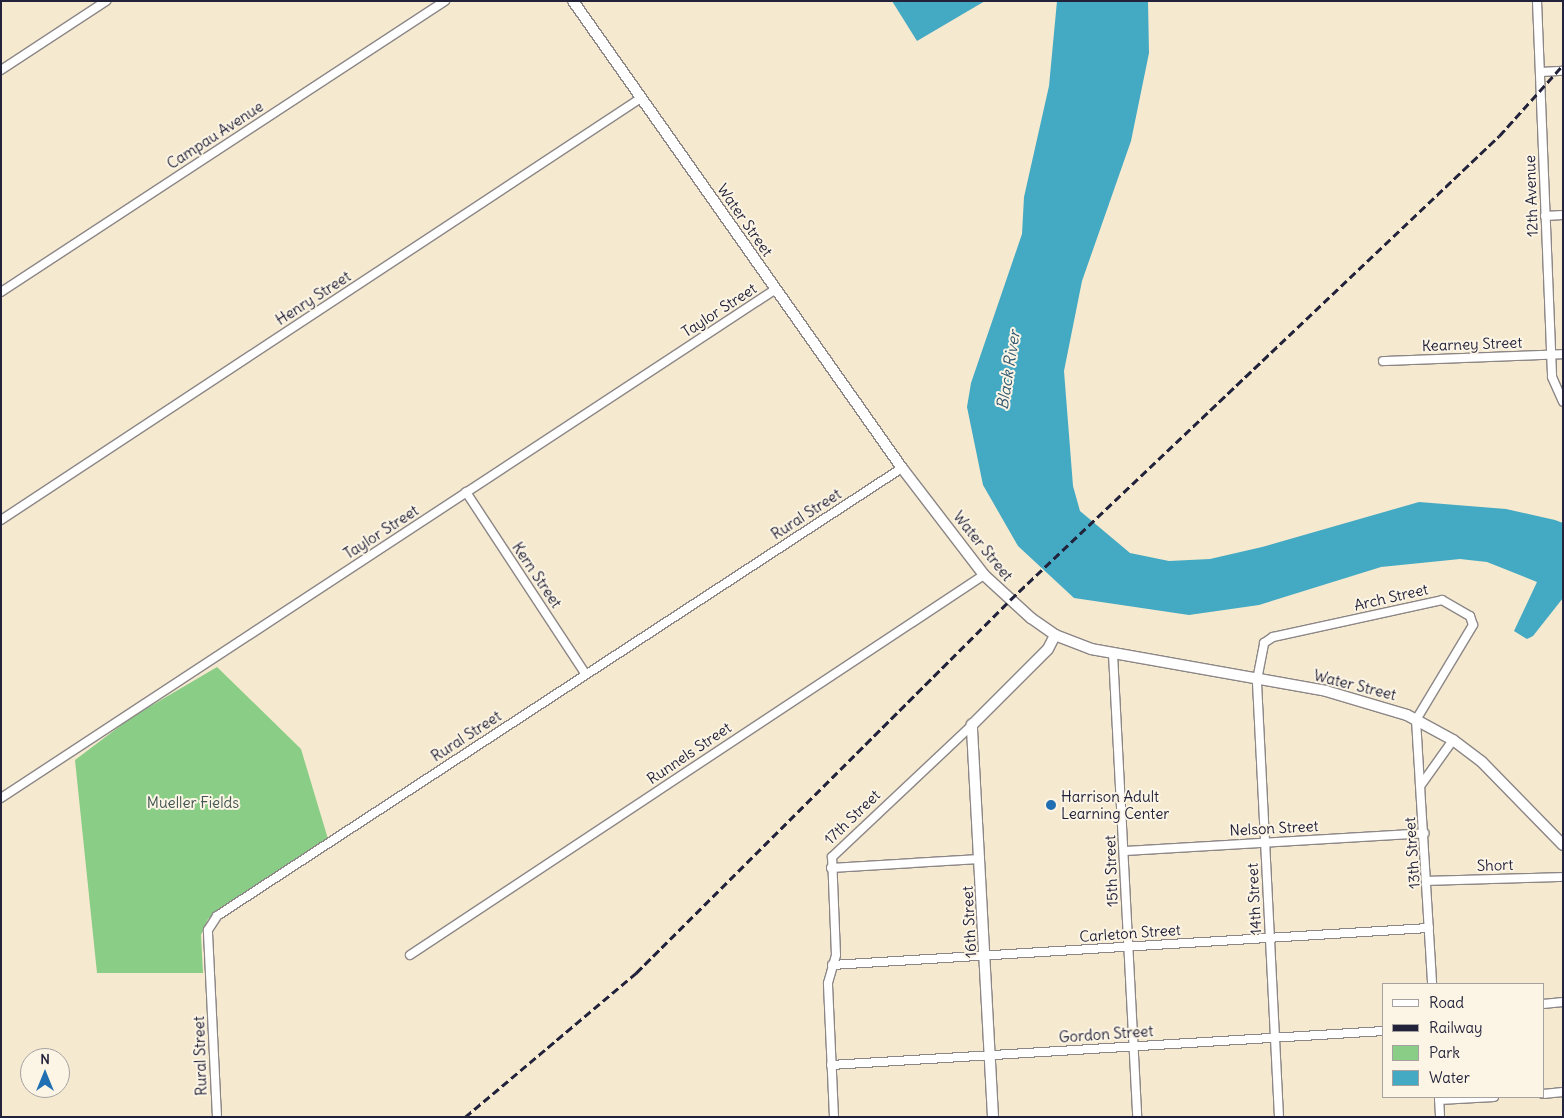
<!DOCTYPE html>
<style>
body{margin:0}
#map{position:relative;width:1564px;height:1118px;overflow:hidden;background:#f5e9d0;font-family:Delius,sans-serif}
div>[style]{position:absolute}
.green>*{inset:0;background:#8acd86}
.water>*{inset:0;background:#44a9c3}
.roads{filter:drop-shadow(1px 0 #8c8686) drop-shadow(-1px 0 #8c8686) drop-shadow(0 1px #8c8686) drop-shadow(0 -1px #8c8686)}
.minor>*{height:8px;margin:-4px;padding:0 4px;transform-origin:4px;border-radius:4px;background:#fff}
.tertiary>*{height:10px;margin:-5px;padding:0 5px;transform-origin:5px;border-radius:5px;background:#fff}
.rail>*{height:2.5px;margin-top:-1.25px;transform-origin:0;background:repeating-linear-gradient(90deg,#22223b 0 8px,transparent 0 12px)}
.dots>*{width:14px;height:14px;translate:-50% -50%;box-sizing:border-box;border:2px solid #fcf5e5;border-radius:50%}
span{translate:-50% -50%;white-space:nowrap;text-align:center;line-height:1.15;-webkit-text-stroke:4px #fcf5e5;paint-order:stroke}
.street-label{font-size:15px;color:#22223b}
.poi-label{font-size:15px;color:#22223b}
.left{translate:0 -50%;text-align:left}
.park-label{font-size:15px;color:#415552}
.water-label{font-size:16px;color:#305871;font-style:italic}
.frame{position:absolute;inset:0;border:2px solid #22223b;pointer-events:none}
.legend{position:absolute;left:1382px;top:983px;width:162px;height:115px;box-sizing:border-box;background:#fcf5e5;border:1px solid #a5a1a1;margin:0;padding:6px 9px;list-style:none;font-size:15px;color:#22223b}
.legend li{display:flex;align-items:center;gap:10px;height:25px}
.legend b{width:25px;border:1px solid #a5a1a1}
.north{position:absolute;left:20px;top:1048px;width:50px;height:50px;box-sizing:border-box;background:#fcf5e5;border:1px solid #a5a1a1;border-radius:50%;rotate:0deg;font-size:14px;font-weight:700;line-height:20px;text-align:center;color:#22223b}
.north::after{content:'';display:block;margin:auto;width:18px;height:22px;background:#1f6fb2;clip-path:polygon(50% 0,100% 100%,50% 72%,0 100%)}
</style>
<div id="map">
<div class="green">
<div style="clip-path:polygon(217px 667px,301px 749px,328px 839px,208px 919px,201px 935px,203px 973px,97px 973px,75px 760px,132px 717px)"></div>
</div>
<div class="water">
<div style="clip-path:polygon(892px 1px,985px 1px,917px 41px)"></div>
<div style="clip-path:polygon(1057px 1px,1148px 1px,1149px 53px,1131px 141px,1082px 281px,1064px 371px,1073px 486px,1080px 511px,1130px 553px,1169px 561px,1210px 559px,1262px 547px,1419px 502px,1506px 509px,1555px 520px,1563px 523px,1563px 598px,1533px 636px,1527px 639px,1514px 631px,1537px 582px,1487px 562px,1460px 559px,1381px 567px,1259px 605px,1189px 615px,1074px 598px,1018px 546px,983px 485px,967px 407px,971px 383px,1022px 234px,1024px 197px,1049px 86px)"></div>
</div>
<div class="roads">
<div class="minor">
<div style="left:1537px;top:1px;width:376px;rotate:87.7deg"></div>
<div style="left:1552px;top:377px;width:27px;rotate:66deg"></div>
<div style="left:1px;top:70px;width:126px;rotate:-33.3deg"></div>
<div style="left:1541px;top:72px;width:22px;rotate:-3deg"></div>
<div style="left:1545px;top:216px;width:18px;rotate:-3deg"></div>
<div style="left:1px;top:292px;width:531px;rotate:-33.24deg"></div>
<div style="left:1383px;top:361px;width:180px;rotate:-2.2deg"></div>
<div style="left:466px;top:492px;width:217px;rotate:56.7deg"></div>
<div style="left:1px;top:520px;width:767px;rotate:-33.4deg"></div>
<div style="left:1113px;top:654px;width:464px;rotate:87deg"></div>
<div style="left:1421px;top:785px;width:55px;rotate:-54.6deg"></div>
<div style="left:1px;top:798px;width:927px;rotate:-33.3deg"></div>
<div style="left:1125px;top:851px;width:300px;rotate:-3.4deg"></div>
<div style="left:831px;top:868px;width:149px;rotate:-3.5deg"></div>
<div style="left:1428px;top:881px;width:135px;rotate:-1.7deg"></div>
<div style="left:410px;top:955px;width:688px;rotate:-33.51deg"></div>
<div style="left:832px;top:965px;width:598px;rotate:-3.55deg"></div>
<div style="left:1543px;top:1004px;width:20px;rotate:-6deg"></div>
<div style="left:831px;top:1065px;width:553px;rotate:-3.52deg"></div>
<div style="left:1543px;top:1094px;width:20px;rotate:-6deg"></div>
<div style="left:1439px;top:1097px;width:20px;rotate:87deg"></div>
<div style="left:1439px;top:1100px;width:55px;rotate:-3.1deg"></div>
<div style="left:217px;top:1117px;width:187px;rotate:-92.8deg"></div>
<div style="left:208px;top:930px;width:17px;rotate:-57deg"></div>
<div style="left:217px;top:916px;width:818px;rotate:-33.19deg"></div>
<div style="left:834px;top:1117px;width:134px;rotate:-92.6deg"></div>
<div style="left:828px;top:983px;width:29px;rotate:-74deg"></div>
<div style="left:836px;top:955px;width:98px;rotate:-92.3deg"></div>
<div style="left:832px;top:857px;width:192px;rotate:-43.3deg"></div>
<div style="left:1279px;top:1117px;width:438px;rotate:-92.9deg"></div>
<div style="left:1257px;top:680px;width:38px;rotate:-79deg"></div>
<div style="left:1264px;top:643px;width:11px;rotate:-34deg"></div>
<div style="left:1273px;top:637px;width:173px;rotate:-12.3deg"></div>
<div style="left:1442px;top:600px;width:32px;rotate:30deg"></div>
<div style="left:1470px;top:616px;width:9px;rotate:72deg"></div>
<div style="left:1473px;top:625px;width:111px;rotate:121deg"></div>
<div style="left:1416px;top:720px;width:264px;rotate:86.5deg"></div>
</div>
<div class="tertiary">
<div style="left:573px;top:1px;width:571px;rotate:54.84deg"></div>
<div style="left:902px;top:468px;width:135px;rotate:52.5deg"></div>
<div style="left:984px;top:575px;width:64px;rotate:42.5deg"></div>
<div style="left:1031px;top:618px;width:29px;rotate:35deg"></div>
<div style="left:1055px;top:635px;width:39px;rotate:21deg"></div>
<div style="left:1091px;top:649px;width:239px;rotate:10.1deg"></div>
<div style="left:1326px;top:691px;width:84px;rotate:16.5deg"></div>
<div style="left:1407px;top:715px;width:52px;rotate:28.5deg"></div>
<div style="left:1453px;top:740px;width:36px;rotate:37deg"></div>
<div style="left:1482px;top:762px;width:116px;rotate:45.7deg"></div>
<div style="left:993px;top:1117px;width:393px;rotate:-93.1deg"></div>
<div style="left:972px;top:725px;width:107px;rotate:-45deg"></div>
<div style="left:1048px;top:649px;width:16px;rotate:-63deg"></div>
</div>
</div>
<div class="rail">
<div style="left:465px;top:1117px;width:224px;rotate:-40.1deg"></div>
<div style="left:636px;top:973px;width:528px;rotate:-44.92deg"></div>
<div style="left:1010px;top:600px;width:674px;rotate:-43.5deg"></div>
<div style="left:1499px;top:136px;width:96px;rotate:-48deg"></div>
</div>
<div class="dots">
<div style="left:1051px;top:805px;background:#1f6fb2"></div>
</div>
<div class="street-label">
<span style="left:215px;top:135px;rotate:-33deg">Campau Avenue</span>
<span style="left:1531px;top:196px;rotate:-92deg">12th Avenue</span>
<span style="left:745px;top:220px;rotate:55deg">Water Street</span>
<span style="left:313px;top:298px;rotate:-33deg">Henry Street</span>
<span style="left:719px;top:310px;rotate:-33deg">Taylor Street</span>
<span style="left:1472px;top:344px;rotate:-2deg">Kearney Street</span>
<span style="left:806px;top:514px;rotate:-33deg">Rural Street</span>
<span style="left:381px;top:532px;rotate:-33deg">Taylor Street</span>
<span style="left:983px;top:546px;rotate:51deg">Water Street</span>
<span style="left:537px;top:575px;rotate:56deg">Kern Street</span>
<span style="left:1391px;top:597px;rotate:-13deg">Arch Street</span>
<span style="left:1355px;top:685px;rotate:14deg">Water Street</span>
<span style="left:466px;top:736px;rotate:-33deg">Rural Street</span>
<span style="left:689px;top:753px;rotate:-34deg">Runnels Street</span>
<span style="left:852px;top:817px;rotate:-44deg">17th Street</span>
<span style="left:1274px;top:828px;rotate:-3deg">Nelson Street</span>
<span style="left:1412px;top:853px;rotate:-94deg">13th Street</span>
<span style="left:1495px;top:865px;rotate:-2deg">Short</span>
<span style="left:1111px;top:871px;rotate:-92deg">15th Street</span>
<span style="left:1254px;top:899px;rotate:-93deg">14th Street</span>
<span style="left:969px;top:922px;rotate:-93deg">16th Street</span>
<span style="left:1130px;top:933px;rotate:-4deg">Carleton Street</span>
<span style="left:1106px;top:1034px;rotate:-4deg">Gordon Street</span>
<span style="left:200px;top:1056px;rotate:-92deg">Rural Street</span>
</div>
<div class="poi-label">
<span class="left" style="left:1061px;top:805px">Harrison Adult<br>Learning Center</span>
</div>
<div class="park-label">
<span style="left:193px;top:803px">Mueller Fields</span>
</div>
<div class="water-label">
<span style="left:1008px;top:370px;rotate:-81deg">Black River</span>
</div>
<div class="frame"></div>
<ul class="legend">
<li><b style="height:6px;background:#fff"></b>Road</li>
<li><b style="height:6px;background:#22223b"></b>Railway</li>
<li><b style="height:14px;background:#8acd86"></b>Park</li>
<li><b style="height:14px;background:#44a9c3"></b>Water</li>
</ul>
<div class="north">N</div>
</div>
